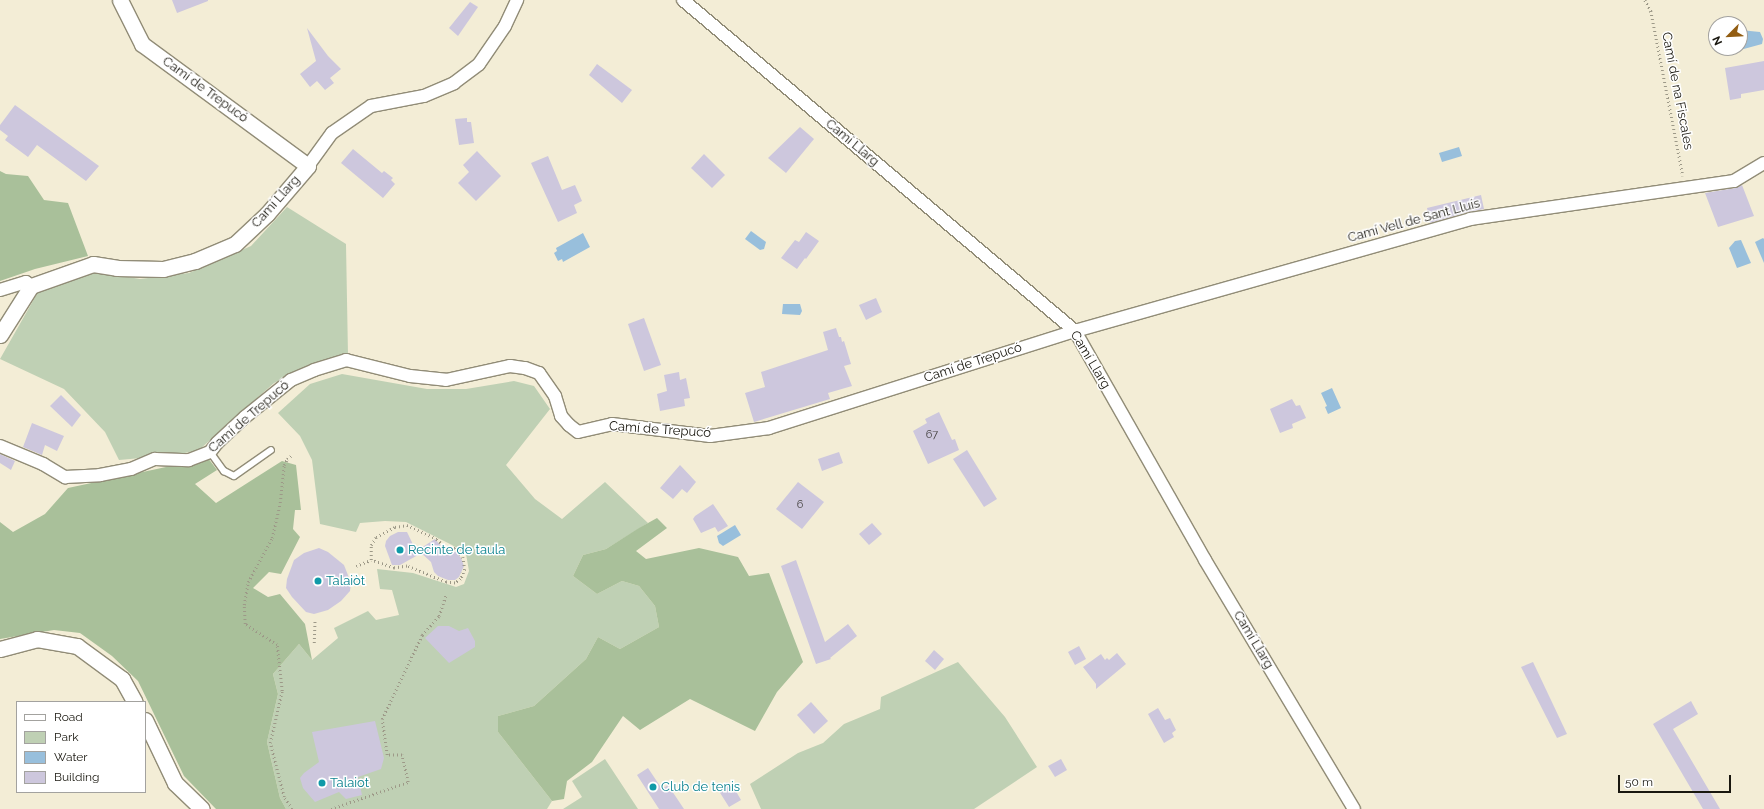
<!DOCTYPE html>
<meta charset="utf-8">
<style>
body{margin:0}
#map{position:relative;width:1764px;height:809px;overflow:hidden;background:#f3edd6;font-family:Raleway,sans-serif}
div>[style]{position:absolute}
.green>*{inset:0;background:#bfd0b4}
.forest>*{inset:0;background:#a9c09a}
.water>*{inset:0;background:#98bfdc}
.building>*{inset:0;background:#cdc7dd}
.path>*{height:2.5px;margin-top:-1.25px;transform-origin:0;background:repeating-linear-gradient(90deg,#9d9988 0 1px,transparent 0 4px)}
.roads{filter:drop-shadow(1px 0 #918c77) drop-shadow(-1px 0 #918c77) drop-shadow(0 1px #918c77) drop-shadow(0 -1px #918c77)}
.service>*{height:6px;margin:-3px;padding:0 3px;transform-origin:3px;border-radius:3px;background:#fff}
.minor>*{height:12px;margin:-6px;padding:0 6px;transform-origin:6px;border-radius:6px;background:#fff}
.tertiary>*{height:15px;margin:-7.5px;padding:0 7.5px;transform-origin:7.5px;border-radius:7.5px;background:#fff}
.dots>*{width:11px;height:11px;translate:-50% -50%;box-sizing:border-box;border:2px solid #fff;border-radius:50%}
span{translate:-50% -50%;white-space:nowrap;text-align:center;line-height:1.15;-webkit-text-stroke:3px #fff;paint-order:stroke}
.number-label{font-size:11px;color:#464342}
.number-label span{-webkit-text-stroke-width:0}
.street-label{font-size:13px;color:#19170f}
.culture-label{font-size:13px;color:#0d838f}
.left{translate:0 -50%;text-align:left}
.legend{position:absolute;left:16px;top:701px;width:130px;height:92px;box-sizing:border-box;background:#fff;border:1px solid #a3a29f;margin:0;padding:5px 7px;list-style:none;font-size:12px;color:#19170f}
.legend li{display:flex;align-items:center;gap:8px;height:20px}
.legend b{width:20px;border:1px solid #a3a29f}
.north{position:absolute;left:1708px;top:16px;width:40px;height:40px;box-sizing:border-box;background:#fff;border:1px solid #a3a29f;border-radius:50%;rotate:246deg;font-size:11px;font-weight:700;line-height:16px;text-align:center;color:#19170f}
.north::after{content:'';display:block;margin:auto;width:14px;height:18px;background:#925d12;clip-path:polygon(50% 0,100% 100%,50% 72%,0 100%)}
.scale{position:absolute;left:1618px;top:775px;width:113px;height:18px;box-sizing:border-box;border:2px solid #19170f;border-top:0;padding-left:5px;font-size:12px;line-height:14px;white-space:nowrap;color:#19170f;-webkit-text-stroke:3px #fff;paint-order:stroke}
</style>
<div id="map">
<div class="green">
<div style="clip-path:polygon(287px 207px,346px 244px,348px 355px,308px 366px,274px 383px,199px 450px,175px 455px,119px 460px,105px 432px,64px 389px,0 359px,38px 292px,71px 279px,98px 272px,140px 279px,189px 273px,251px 246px)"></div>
<div style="clip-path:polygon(342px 374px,427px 389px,466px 389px,514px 381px,534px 386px,550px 409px,506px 465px,535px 499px,562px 519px,605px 482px,648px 523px,606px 549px,583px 555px,573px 576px,597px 594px,622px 581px,639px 586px,655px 606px,659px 627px,620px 649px,598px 637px,586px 659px,534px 706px,498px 716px,498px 732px,552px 801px,547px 809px,286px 809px,280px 798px,267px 742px,278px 694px,273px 674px,299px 644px,312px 660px,338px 638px,334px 628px,368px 611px,376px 620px,399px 615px,392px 590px,380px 589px,377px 569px,413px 573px,456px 587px,464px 584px,469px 571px,466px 554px,452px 545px,406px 522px,385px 521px,360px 523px,356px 532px,320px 524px,312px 460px,300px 436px,278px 413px,310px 384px)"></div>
<div style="clip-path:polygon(958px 662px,1005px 717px,1037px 767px,974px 809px,761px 809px,750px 784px,798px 753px,823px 743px,844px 724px,880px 709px,881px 697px)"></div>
<div style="clip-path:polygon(605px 759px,638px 809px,563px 809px,582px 797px,572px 781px)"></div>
</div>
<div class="forest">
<div style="clip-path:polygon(0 171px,6px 174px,28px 176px,44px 200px,68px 203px,88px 256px,35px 269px,0 281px)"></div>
<div style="clip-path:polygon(208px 458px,217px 470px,195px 484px,216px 503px,282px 461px,296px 465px,301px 510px,295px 510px,293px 529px,300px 537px,281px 574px,269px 572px,253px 588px,268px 597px,280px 594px,305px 624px,312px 660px,299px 644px,273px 674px,278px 694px,267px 742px,280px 798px,286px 809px,216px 809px,184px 776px,138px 681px,112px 656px,80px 633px,54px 630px,0 639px,0 522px,13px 532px,45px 514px,68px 488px)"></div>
<div style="clip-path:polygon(657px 518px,667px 528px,636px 551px,646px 559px,699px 548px,738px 557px,749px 576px,769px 573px,803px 662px,777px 692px,755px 731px,690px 699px,640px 730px,623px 716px,592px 762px,567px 781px,564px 799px,552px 801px,498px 732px,498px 716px,534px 706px,586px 659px,598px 637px,620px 649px,659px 627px,655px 606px,639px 586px,622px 581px,597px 594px,573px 576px,583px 555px,606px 549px,639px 528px)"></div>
</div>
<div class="water">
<div style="clip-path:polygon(1740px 30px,1760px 32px,1763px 39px,1762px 44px,1740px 50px,1737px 49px,1735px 48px,1740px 48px)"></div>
<div style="clip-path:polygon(1459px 147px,1462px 156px,1442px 162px,1439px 153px)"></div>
<div style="clip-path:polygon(751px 231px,766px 242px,764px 249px,760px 250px,745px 239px)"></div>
<div style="clip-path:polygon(583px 233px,590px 247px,563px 262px,562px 259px,558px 261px,554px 253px,557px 251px,556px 248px)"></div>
<div style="clip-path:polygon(1763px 238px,1764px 239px,1764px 263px,1755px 242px)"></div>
<div style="clip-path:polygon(1741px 240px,1751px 263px,1737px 268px,1729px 248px,1735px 241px)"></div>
<div style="clip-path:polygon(783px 304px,800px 304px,802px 311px,800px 315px,782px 314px)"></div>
<div style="clip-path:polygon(1332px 388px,1341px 408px,1328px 414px,1325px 407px,1327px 406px,1321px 393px)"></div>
<div style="clip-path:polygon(735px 525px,741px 535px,723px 546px,719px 543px,717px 536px)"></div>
</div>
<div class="building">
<div style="clip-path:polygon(172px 0,208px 0,208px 1px,177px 13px)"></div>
<div style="clip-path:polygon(470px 2px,478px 7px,458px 36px,449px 28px)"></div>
<div style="clip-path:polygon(307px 28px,328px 56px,341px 69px,330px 78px,334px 83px,325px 90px,317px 81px,310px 87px,300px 74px,316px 61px)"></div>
<div style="clip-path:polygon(1764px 61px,1764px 90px,1741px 94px,1741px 98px,1730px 100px,1725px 68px)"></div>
<div style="clip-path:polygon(597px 64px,632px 90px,622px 103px,589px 75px)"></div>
<div style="clip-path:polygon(15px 105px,99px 166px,86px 181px,37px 145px,28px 157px,5px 140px,8px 136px,0 130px,0 125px)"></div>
<div style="clip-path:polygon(467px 118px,467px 122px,471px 122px,474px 143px,459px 145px,455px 119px)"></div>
<div style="clip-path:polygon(800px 127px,814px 139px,786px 173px,768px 158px)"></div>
<div style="clip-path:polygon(353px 149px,382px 173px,384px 171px,393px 178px,391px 180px,395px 184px,383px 198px,341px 163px)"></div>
<div style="clip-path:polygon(477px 151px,501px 176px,476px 201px,458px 183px,469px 172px,463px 165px)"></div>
<div style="clip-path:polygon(704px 154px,725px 175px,712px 188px,691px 168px)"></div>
<div style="clip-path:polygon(548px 156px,562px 190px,575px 185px,582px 201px,574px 205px,577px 213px,558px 222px,531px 163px)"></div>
<div style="clip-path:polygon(1742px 185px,1754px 216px,1718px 227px,1705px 193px,1735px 188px)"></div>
<div style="clip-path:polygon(1481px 195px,1484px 209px,1468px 212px,1430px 223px,1427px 208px)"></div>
<div style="clip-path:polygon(806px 232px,819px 241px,806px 259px,805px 258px,797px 269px,781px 258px,795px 240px,799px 242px)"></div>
<div style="clip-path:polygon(876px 298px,882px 312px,866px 320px,859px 305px)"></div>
<div style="clip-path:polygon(644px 318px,661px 365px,644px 371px,628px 324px)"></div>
<div style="clip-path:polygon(836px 328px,839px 337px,841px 337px,842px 342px,844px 341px,851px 364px,844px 366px,852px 386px,828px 393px,830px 399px,754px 422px,745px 393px,765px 387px,761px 372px,828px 350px,823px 332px)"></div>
<div style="clip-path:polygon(679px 372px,680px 380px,686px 378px,690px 398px,684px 399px,685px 406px,660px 411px,657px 394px,667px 391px,664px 375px)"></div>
<div style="clip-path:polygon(61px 395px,81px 415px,72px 427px,50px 406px)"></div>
<div style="clip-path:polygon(1292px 399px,1296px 406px,1300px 405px,1306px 418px,1292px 424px,1293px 428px,1280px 433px,1270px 409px)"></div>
<div style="clip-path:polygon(939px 412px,952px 440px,955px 439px,959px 450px,928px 464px,913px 431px,927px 423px,925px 419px)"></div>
<div style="clip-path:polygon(32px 423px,64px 436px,57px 451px,45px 445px,42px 455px,23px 447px)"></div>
<div style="clip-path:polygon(967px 450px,997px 499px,984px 507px,953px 459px)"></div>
<div style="clip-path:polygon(839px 452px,843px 463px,822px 471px,818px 459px)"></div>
<div style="clip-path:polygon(0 454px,15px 461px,11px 470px,0 463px)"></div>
<div style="clip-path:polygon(680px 465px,696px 482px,687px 493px,682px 489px,673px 499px,660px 488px)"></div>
<div style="clip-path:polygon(798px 482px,824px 502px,802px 529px,776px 509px)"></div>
<div style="clip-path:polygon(713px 504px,728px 526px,718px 532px,715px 527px,701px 533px,693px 519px,695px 516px)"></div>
<div style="clip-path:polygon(872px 523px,882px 534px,869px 545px,859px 534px)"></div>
<div style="clip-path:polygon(398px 532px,407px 532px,418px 555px,400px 565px,392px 565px,385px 546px,386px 541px,390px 536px)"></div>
<div style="clip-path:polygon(435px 539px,445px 551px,456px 552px,461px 558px,464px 566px,459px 577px,455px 580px,448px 580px,438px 576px,434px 572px,431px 562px,418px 550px)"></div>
<div style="clip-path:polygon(319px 548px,328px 552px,344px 565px,351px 583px,350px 591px,341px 601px,328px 610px,314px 614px,306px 612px,292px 597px,286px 588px,287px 579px,294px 560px,304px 553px)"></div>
<div style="clip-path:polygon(796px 560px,825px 642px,848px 624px,857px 636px,830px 658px,831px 659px,816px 664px,781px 566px)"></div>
<div style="clip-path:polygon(438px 626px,449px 626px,459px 631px,468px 628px,475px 641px,475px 647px,449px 663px,425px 638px)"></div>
<div style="clip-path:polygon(1079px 646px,1086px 659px,1075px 665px,1068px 652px)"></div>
<div style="clip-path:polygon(934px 650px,944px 659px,935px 670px,925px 661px)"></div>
<div style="clip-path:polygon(1117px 653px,1126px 664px,1096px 689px,1096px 684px,1083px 667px,1101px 654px,1105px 660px,1107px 658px,1109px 660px)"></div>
<div style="clip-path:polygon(1533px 662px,1567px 734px,1557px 738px,1521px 667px)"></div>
<div style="clip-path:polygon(1691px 701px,1698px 714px,1673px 729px,1720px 809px,1703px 809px,1653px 724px)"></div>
<div style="clip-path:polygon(811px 702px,828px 721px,814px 734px,797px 715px)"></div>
<div style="clip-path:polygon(1158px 708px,1165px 720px,1170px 718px,1176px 730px,1172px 733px,1174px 737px,1164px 743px,1148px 714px)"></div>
<div style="clip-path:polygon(375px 721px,384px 758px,381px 769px,358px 777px,362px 795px,346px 799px,339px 792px,315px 802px,303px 788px,300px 778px,304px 773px,319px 762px,312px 732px)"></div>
<div style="clip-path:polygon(1061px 759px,1067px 770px,1055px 777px,1048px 766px)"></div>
<div style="clip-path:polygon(648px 768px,662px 789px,668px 785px,684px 809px,659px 809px,637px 775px)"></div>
<div style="clip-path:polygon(727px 782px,730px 788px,733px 786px,741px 800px,729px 807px,717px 788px)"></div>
</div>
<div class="path">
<div style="left:1645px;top:0;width:13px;rotate:61deg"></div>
<div style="left:1651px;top:11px;width:168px;rotate:79deg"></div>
<div style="left:356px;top:566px;width:16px;rotate:-22deg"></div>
<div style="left:371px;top:560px;width:15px;rotate:-90deg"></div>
<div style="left:371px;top:545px;width:9px;rotate:-58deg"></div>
<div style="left:376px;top:537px;width:21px;rotate:-28deg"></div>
<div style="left:395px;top:527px;width:12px;rotate:-9deg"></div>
<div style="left:407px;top:525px;width:33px;rotate:25deg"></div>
<div style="left:437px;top:539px;width:13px;rotate:45deg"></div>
<div style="left:446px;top:548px;width:9px"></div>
<div style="left:455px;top:548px;width:12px;rotate:48deg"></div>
<div style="left:463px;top:557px;width:12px;rotate:81deg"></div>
<div style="left:465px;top:569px;width:11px;rotate:112deg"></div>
<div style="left:461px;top:579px;width:7px;rotate:146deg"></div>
<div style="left:455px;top:583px;width:9px;rotate:-174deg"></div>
<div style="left:446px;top:582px;width:42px;rotate:-157.7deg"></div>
<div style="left:407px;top:566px;width:13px;rotate:171deg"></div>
<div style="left:394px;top:568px;width:24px;rotate:-161deg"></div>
<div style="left:314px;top:643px;width:23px;rotate:-88deg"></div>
<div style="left:292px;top:809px;width:14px;rotate:-124deg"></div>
<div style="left:284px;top:797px;width:56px;rotate:-104.5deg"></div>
<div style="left:270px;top:743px;width:53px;rotate:-77deg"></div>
<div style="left:282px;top:691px;width:46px;rotate:-96.2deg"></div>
<div style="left:277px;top:645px;width:38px;rotate:-147deg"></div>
<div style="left:245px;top:624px;width:19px;rotate:-93deg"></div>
<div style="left:244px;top:605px;width:23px;rotate:-80deg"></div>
<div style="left:248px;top:582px;width:50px;rotate:-61.4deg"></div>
<div style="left:272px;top:538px;width:36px;rotate:-77deg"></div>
<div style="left:280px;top:503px;width:38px;rotate:-84deg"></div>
<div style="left:284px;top:465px;width:7px;rotate:-63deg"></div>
<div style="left:287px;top:459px;width:6px;rotate:-39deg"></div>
<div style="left:331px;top:809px;width:82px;rotate:-19.3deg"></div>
<div style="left:408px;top:782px;width:28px;rotate:-103deg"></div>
<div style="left:402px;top:755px;width:15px;rotate:180deg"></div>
<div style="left:387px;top:755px;width:36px;rotate:-98deg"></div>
<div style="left:382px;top:719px;width:93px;rotate:-64.5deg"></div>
<div style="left:422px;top:635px;width:25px;rotate:-48deg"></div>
<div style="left:439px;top:616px;width:23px;rotate:-72deg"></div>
</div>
<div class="roads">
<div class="service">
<div style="left:210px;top:452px;width:24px;rotate:54deg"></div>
<div style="left:224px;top:471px;width:11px;rotate:27deg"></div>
<div style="left:234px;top:476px;width:45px;rotate:-35.1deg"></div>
</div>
<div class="minor">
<div style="left:683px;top:0;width:513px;rotate:40.18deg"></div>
<div style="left:1075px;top:331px;width:263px;rotate:60.4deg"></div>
<div style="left:1205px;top:560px;width:290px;rotate:59.1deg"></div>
<div style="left:308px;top:166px;width:41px;rotate:-54deg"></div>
<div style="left:332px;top:133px;width:47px;rotate:-34.7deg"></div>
<div style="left:371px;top:106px;width:54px;rotate:-10.7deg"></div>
<div style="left:424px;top:96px;width:33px;rotate:-23deg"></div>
<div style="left:454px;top:83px;width:31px;rotate:-37deg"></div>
<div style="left:479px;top:64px;width:46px;rotate:-55.6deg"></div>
<div style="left:505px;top:26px;width:29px;rotate:-65deg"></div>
<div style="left:0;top:290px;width:27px;rotate:-17deg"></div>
<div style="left:26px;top:282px;width:6px;rotate:39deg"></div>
<div style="left:0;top:446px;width:47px;rotate:22.7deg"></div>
<div style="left:43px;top:464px;width:26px;rotate:31deg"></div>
<div style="left:65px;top:477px;width:35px;rotate:-3deg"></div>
<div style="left:100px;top:475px;width:32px;rotate:-11deg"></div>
<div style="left:131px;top:469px;width:26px;rotate:-23deg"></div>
<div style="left:155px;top:459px;width:34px;rotate:2deg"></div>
<div style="left:189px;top:460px;width:22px;rotate:-21deg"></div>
<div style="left:210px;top:452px;width:11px;rotate:-52deg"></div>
<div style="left:217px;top:443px;width:38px;rotate:-43deg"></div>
<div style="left:245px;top:417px;width:59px;rotate:-38.8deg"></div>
<div style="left:291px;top:380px;width:25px;rotate:-23deg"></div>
<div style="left:314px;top:370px;width:34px;rotate:-17deg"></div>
<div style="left:346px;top:360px;width:66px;rotate:14deg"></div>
<div style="left:410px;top:376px;width:36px;rotate:6deg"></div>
<div style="left:446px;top:380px;width:66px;rotate:-12.3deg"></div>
<div style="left:510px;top:366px;width:15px;rotate:8deg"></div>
<div style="left:525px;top:368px;width:15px;rotate:20deg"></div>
<div style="left:539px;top:373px;width:28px;rotate:55deg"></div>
<div style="left:555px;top:396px;width:21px;rotate:73deg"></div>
<div style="left:561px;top:416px;width:12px;rotate:48deg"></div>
<div style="left:569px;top:425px;width:11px;rotate:38deg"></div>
<div style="left:578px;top:432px;width:35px;rotate:-13deg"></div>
<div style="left:612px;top:424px;width:99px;rotate:7deg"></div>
<div style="left:710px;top:436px;width:60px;rotate:-7.7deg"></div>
<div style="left:769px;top:428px;width:321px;rotate:-17.6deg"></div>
<div style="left:1075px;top:331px;width:411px;rotate:-15.8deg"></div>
<div style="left:1470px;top:219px;width:267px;rotate:-8.2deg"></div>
<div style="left:1734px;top:181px;width:35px;rotate:-31deg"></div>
</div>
<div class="tertiary">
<div style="left:0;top:335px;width:58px;rotate:-57.7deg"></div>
<div style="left:31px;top:286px;width:66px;rotate:-19.5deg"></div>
<div style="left:93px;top:264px;width:24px;rotate:9deg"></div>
<div style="left:117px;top:268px;width:46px;rotate:1.2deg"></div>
<div style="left:163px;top:269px;width:33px;rotate:-14deg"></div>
<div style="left:195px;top:261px;width:43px;rotate:-23deg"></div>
<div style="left:235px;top:244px;width:44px;rotate:-43.2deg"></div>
<div style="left:267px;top:214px;width:63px;rotate:-49.5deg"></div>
<div style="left:308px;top:166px;width:206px;rotate:-143.7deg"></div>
<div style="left:142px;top:44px;width:49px;rotate:-116.6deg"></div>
<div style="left:0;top:649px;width:38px;rotate:-15deg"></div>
<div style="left:37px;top:639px;width:41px;rotate:9.9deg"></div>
<div style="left:77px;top:646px;width:56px;rotate:36.3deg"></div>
<div style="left:122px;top:679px;width:26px;rotate:61deg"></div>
<div style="left:145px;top:720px;width:70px;rotate:64.5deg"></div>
<div style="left:175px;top:783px;width:37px;rotate:44deg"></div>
</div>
</div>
<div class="dots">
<div style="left:400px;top:550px;background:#0f9aa8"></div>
<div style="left:318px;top:581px;background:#0f9aa8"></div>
<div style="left:322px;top:783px;background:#0f9aa8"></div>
<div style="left:653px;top:787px;background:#0f9aa8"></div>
</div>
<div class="number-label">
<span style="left:932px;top:435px">67</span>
<span style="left:800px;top:505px">6</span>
</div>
<div class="street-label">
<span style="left:205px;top:90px;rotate:36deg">Camí de Trepucó</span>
<span style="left:1677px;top:91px;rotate:79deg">Camí de na Fiscales</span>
<span style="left:852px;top:143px;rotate:40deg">Camí Llarg</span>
<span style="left:276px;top:202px;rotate:-48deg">Camí Llarg</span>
<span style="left:1414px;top:221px;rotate:-15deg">Camí Vell de Sant Lluís</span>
<span style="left:1090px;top:360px;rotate:59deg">Camí Llarg</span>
<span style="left:973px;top:363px;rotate:-18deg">Camí de Trepucó</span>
<span style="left:249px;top:417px;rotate:-41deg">Camí de Trepucó</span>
<span style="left:660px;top:430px;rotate:4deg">Camí de Trepucó</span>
<span style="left:1253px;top:640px;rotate:59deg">Camí Llarg</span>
</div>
<div class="culture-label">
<span class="left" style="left:408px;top:550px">Recinte de taula</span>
<span class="left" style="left:326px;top:581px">Talaiòt</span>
<span class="left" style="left:330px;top:783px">Talaiot</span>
<span class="left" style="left:661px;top:787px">Club de tenis</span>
</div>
<ul class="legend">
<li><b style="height:5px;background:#fff"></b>Road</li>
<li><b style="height:11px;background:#bfd0b4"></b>Park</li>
<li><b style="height:11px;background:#98bfdc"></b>Water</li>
<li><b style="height:11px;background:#cdc7dd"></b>Building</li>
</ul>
<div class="north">N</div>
<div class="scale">50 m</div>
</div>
